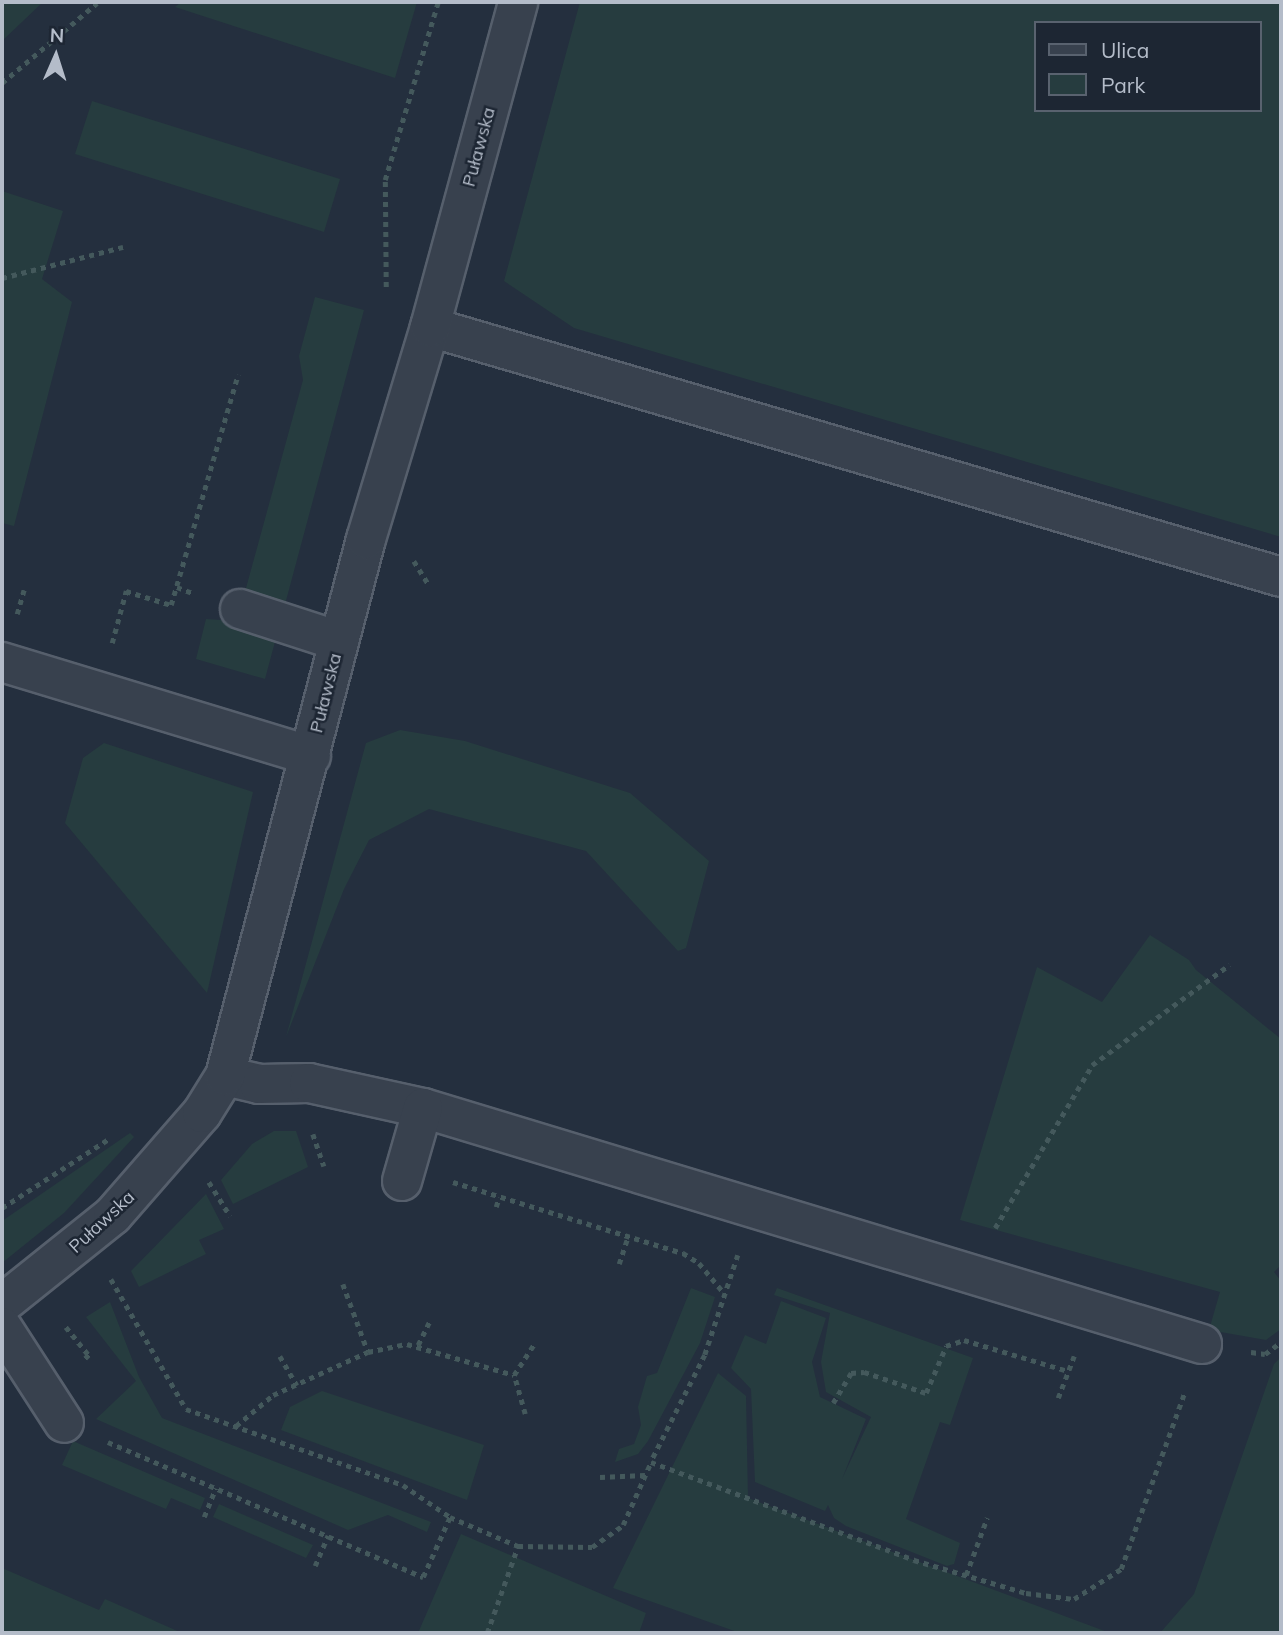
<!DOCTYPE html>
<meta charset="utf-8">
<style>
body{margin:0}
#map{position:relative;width:1283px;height:1635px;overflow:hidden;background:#242f3e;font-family:Mulish,sans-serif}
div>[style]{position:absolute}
.green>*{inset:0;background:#263c3f}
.path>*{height:4.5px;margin-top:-2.25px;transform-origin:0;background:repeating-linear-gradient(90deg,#44595c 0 5px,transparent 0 10px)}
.roads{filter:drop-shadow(2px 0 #565f6c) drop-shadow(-2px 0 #565f6c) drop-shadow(0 2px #565f6c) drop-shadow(0 -2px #565f6c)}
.minor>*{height:38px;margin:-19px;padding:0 19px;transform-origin:19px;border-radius:19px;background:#38414e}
span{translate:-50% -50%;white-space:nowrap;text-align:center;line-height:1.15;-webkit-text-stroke:5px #1d2633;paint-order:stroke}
.street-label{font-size:18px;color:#b4bcc9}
.frame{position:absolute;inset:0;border:4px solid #b4bcc9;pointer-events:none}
.legend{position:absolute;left:1034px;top:21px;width:228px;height:91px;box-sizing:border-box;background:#1d2633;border:2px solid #59626f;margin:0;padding:9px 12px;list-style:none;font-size:21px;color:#b4bcc9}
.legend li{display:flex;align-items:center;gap:14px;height:35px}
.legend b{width:35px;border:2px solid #59626f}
.north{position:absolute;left:21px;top:21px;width:70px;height:70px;-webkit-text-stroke:5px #1d2633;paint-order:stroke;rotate:3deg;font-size:19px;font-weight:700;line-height:28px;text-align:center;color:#b4bcc9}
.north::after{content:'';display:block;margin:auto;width:24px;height:32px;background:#b4bcc9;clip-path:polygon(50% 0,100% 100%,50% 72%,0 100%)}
</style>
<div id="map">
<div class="green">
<div style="clip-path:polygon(2px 2px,43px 2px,2px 41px)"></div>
<div style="clip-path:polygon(181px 2px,417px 2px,395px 78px,175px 7px)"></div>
<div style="clip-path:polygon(evenodd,580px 2px,1281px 2px,1281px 537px,574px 328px,504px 281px,580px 2px,1036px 23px,1260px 23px,1260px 110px,1036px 110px,1036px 23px)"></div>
<div style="clip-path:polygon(92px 101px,340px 179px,324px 232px,75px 154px)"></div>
<div style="clip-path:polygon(2px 191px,63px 211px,42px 279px,72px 302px,14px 526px,2px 523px)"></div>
<div style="clip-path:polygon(315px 297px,364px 310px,265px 679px,196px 659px,206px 619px,237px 621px,303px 380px,299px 356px)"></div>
<div style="clip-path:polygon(400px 730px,465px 741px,630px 793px,709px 861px,686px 948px,678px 951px,586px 851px,429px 809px,369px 840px,344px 889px,286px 1037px,366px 743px)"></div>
<div style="clip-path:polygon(104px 743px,253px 792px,207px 993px,65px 823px,83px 758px)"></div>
<div style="clip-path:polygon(1150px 935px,1189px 960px,1196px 970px,1281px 1039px,1281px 1265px,1274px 1272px,1281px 1281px,1281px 1329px,1266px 1340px,1209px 1330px,1220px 1292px,960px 1220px,1037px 967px,1102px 1002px)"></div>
<div style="clip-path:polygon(274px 1131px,296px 1131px,308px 1167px,233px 1204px,221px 1180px,252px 1144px)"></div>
<div style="clip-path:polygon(130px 1133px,134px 1137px,64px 1213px,2px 1263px,2px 1221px)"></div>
<div style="clip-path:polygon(206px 1194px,224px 1229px,199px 1240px,206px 1254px,139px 1287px,131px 1271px)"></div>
<div style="clip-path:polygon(691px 1288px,715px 1297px,700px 1343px,648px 1441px,638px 1454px,615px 1462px,619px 1449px,634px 1444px,641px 1425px,638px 1407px,647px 1376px,657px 1373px)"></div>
<div style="clip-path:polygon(777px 1288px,973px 1358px,950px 1425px,940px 1422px,906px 1519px,960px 1543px,954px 1564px,947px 1566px,846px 1526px,834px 1518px,828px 1505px,825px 1511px,755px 1482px,751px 1389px,731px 1368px,745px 1335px,766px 1344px,781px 1301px,826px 1318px,812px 1362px,820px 1397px,866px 1419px,842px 1479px,871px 1417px,826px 1392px,821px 1362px,830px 1313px,774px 1295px)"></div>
<div style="clip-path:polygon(110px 1302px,139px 1377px,162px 1418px,431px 1522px,427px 1532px,388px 1515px,348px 1530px,96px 1419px,136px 1381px,86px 1317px)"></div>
<div style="clip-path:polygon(1281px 1357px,1281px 1633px,1160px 1633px,1194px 1594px,1274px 1364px)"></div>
<div style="clip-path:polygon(718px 1373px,746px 1396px,748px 1498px,1110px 1633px,740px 1633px,613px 1588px)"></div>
<div style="clip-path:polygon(322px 1391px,484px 1445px,467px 1500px,281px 1430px,290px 1407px)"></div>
<div style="clip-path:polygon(73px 1441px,205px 1498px,200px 1510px,171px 1498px,166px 1509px,62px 1465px)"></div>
<div style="clip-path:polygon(219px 1504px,313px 1545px,306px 1558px,213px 1517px)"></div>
<div style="clip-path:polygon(461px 1534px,646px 1613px,639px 1633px,418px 1633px)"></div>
<div style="clip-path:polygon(2px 1568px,99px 1610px,105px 1599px,182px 1633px,2px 1633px)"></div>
</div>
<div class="path">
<div style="left:2px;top:83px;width:124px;rotate:-40.1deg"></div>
<div style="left:2px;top:278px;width:125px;rotate:-14.4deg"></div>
<div style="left:386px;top:287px;width:107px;rotate:-90.5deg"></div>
<div style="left:385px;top:180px;width:186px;rotate:-73.4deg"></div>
<div style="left:414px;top:561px;width:28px;rotate:58deg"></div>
<div style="left:177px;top:587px;width:17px;rotate:21deg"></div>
<div style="left:17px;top:614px;width:25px;rotate:-74deg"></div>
<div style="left:112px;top:643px;width:54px;rotate:-74.9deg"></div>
<div style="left:126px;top:591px;width:47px;rotate:17.3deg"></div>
<div style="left:171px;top:605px;width:240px;rotate:-73.8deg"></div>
<div style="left:313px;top:1134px;width:34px;rotate:71deg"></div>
<div style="left:209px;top:1182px;width:40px;rotate:58deg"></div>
<div style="left:453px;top:1182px;width:241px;rotate:17.2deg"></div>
<div style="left:683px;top:1253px;width:19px;rotate:32deg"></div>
<div style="left:699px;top:1263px;width:39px;rotate:50deg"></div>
<div style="left:496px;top:1207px;width:10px;rotate:-73deg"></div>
<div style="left:2px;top:1208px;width:129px;rotate:-32.9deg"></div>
<div style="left:995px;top:1228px;width:190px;rotate:-59.2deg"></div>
<div style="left:1092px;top:1065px;width:170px;rotate:-36.1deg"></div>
<div style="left:738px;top:1255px;width:105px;rotate:108.3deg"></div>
<div style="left:705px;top:1355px;width:120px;rotate:116.8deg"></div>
<div style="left:651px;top:1462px;width:281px;rotate:20.4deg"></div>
<div style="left:914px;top:1560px;width:117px;rotate:16.4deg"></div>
<div style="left:1026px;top:1593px;width:48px;rotate:7.1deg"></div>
<div style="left:1074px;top:1599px;width:56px;rotate:-32.6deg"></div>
<div style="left:1121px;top:1569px;width:189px;rotate:-70.2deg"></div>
<div style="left:619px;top:1264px;width:28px;rotate:-72deg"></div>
<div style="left:111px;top:1279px;width:150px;rotate:60deg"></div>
<div style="left:186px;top:1409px;width:230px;rotate:19.3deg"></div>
<div style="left:403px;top:1485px;width:57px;rotate:34.2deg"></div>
<div style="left:450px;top:1517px;width:74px;rotate:23.1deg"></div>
<div style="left:518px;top:1546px;width:74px;rotate:0.8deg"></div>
<div style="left:592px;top:1547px;width:38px;rotate:-35deg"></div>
<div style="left:623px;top:1525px;width:69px;rotate:-66deg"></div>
<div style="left:343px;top:1284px;width:72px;rotate:69.8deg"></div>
<div style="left:66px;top:1327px;width:36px;rotate:51deg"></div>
<div style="left:89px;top:1355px;width:7px;rotate:135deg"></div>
<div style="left:418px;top:1345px;width:25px;rotate:-64deg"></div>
<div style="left:1251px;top:1352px;width:14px;rotate:8deg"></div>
<div style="left:1265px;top:1354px;width:20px;rotate:-37deg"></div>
<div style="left:280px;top:1356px;width:34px;rotate:60deg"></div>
<div style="left:1058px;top:1398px;width:45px;rotate:-69.1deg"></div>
<div style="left:833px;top:1403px;width:35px;rotate:-59deg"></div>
<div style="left:851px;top:1373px;width:13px;rotate:-4deg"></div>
<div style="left:864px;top:1372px;width:65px;rotate:18.7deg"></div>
<div style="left:926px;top:1393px;width:51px;rotate:-66.9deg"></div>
<div style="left:946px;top:1346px;width:19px;rotate:-18deg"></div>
<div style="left:964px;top:1340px;width:109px;rotate:16.6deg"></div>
<div style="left:525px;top:1414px;width:41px;rotate:-105.8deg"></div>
<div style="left:514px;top:1375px;width:37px;rotate:-57deg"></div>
<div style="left:236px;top:1426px;width:48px;rotate:-40deg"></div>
<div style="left:273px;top:1395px;width:104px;rotate:-24.4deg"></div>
<div style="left:368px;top:1352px;width:40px;rotate:-12deg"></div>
<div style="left:407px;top:1344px;width:111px;rotate:16.2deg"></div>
<div style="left:108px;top:1442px;width:343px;rotate:23.2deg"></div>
<div style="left:423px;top:1577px;width:66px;rotate:-65.8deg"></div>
<div style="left:600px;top:1477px;width:45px;rotate:-2.5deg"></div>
<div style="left:204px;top:1517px;width:31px;rotate:-68deg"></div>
<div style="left:315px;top:1566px;width:33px;rotate:-67deg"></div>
<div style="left:966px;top:1575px;width:61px;rotate:-69.8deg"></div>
<div style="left:487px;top:1633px;width:92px;rotate:-70.4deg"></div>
</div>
<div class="roads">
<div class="minor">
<div style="left:430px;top:327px;width:887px;rotate:16.37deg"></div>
<div style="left:240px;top:609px;width:104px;rotate:17.9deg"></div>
<div style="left:2px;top:662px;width:323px;rotate:16.9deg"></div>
<div style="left:225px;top:1076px;width:35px;rotate:13deg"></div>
<div style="left:259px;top:1084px;width:50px;rotate:-1.1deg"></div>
<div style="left:309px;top:1083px;width:117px;rotate:12.4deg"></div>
<div style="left:423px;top:1108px;width:814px;rotate:16.85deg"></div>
<div style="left:402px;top:1181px;width:76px;rotate:-74deg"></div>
<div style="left:2px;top:1304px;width:142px;rotate:-38.7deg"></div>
<div style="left:113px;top:1215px;width:135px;rotate:-48.9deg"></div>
<div style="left:202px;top:1113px;width:44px;rotate:-58.1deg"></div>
<div style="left:225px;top:1076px;width:555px;rotate:-75.29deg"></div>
<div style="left:366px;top:539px;width:221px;rotate:-73.2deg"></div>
<div style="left:430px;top:327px;width:337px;rotate:-74.8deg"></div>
<div style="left:2px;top:1327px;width:114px;rotate:57.1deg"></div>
</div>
</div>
<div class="street-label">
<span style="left:479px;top:147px;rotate:-75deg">Puławska</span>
<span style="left:326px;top:693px;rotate:-76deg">Puławska</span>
<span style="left:102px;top:1222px;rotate:-43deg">Puławska</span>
</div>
<div class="frame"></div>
<ul class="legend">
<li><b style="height:9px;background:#38414e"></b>Ulica</li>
<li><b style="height:19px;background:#263c3f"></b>Park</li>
</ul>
<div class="north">N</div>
</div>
